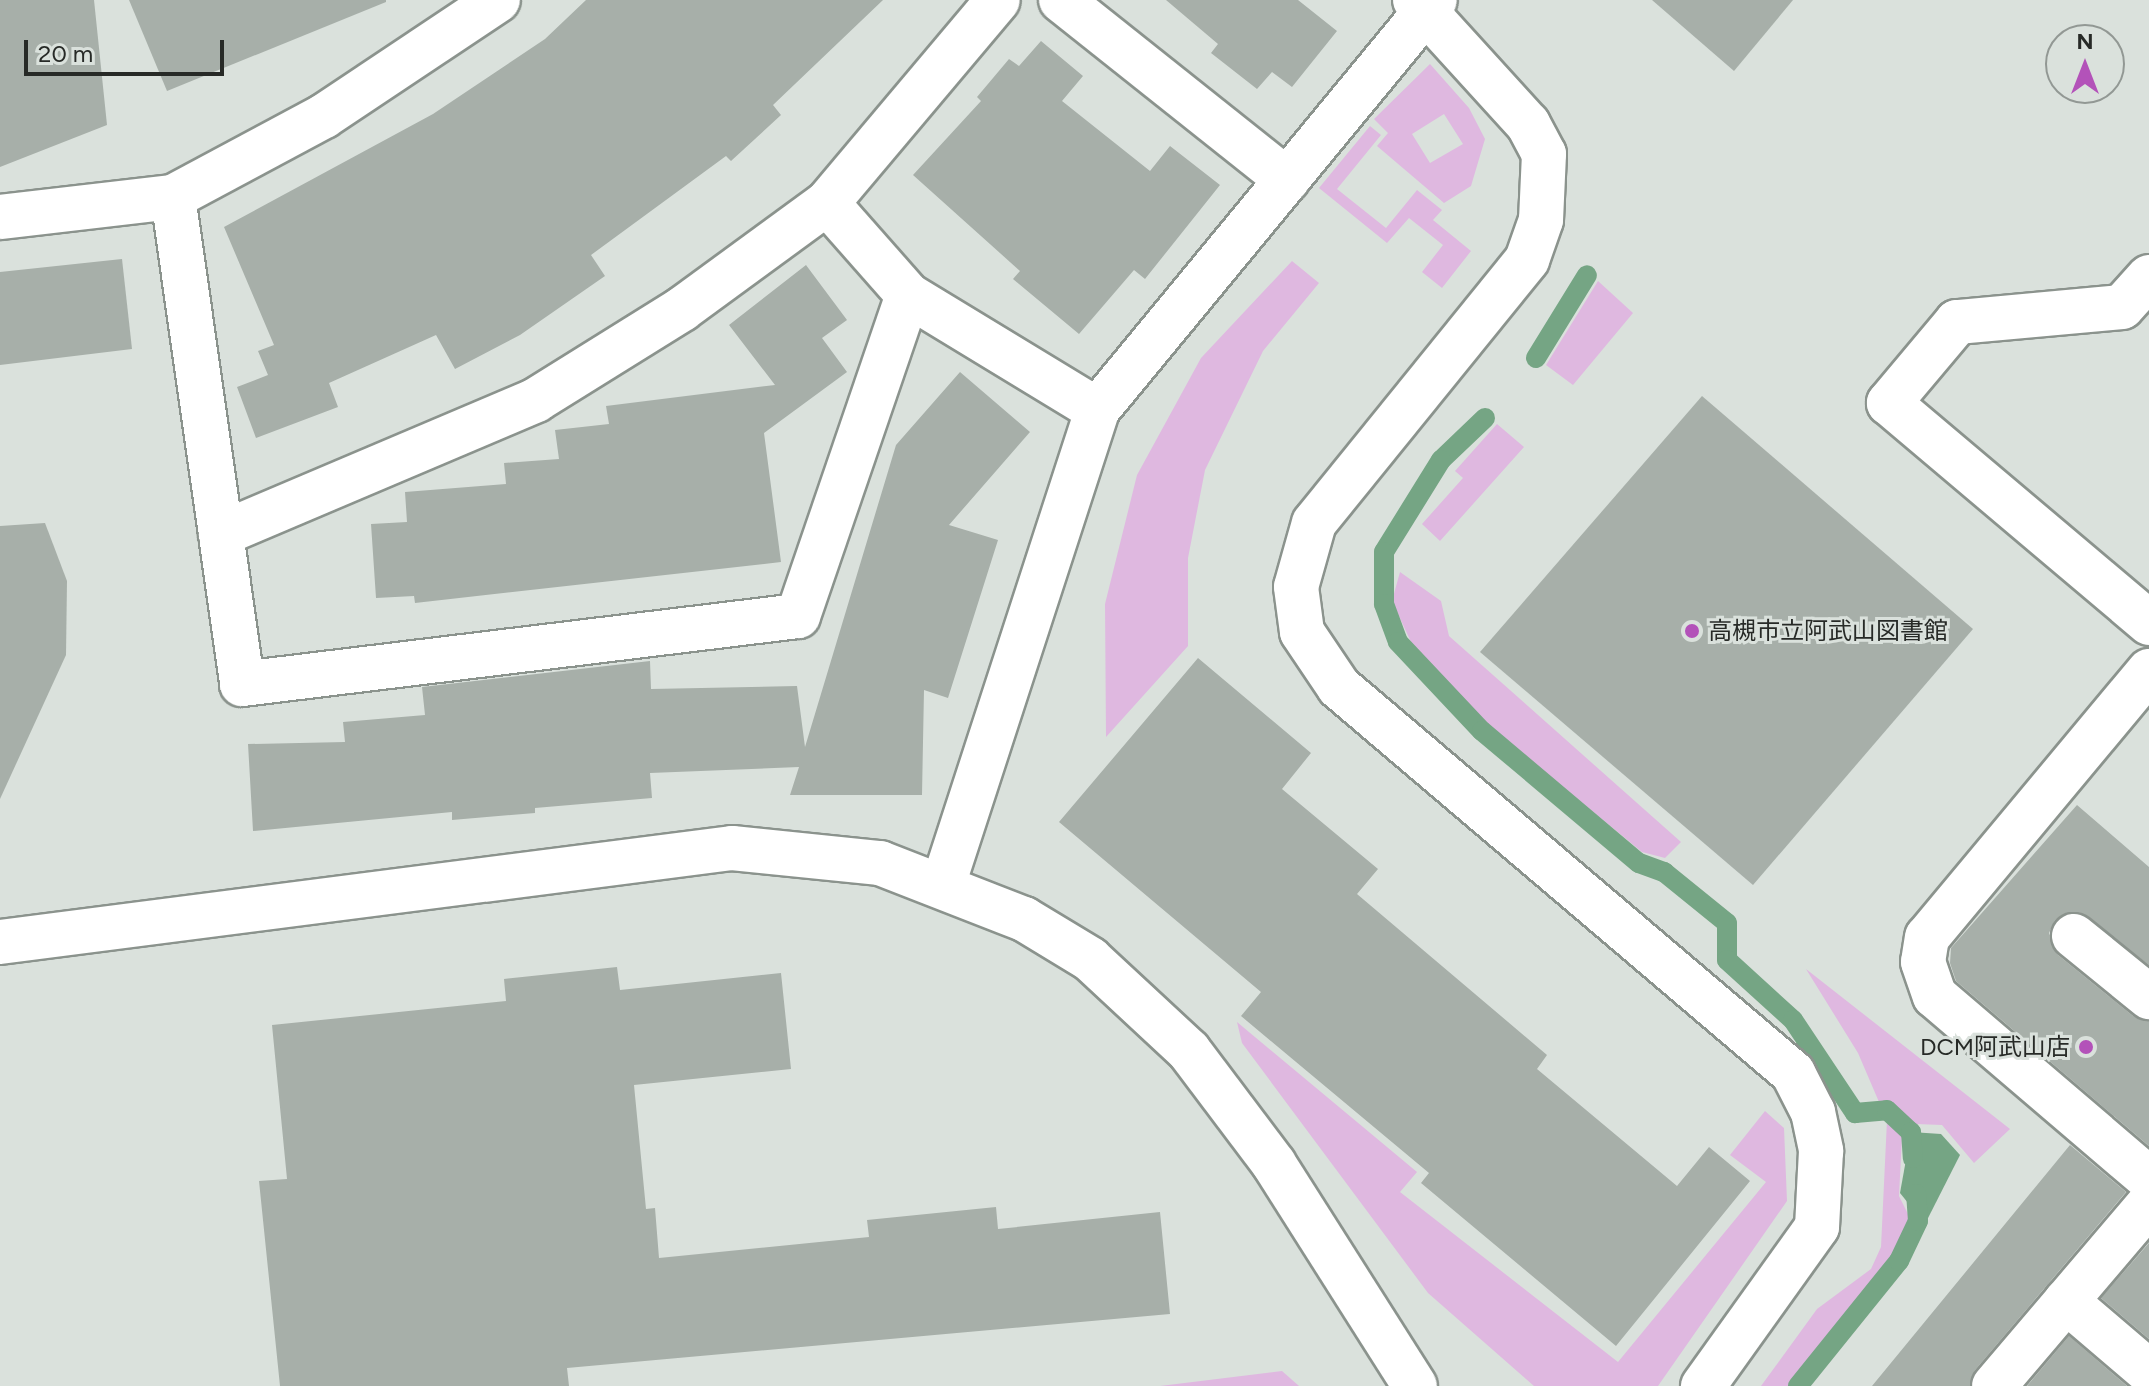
<!DOCTYPE html>
<meta charset="utf-8">
<style>
body{margin:0}
#map{position:relative;width:2149px;height:1386px;overflow:hidden;background:#dae1dc;font-family:Figtree,"Noto Sans JP",sans-serif}
div>[style]{position:absolute}
.green>*{inset:0;background:#dfb8e0}
.water>*{inset:0;background:#75a584}
.stream>*{height:20px;margin:-10px;padding:0 10px;transform-origin:10px;border-radius:10px;background:#75a584}
.building>*{inset:0;background:#a7afa9}
.roads{filter:drop-shadow(2px 0 #8b938d) drop-shadow(-2px 0 #8b938d) drop-shadow(0 2px #8b938d) drop-shadow(0 -2px #8b938d)}
.minor>*{height:44px;margin:-22px;padding:0 22px;transform-origin:22px;border-radius:22px;background:#fff}
.dots>*{width:22px;height:22px;translate:-50% -50%;box-sizing:border-box;border:4px solid #dae1dc;border-radius:50%}
span{translate:-50% -50%;white-space:nowrap;text-align:center;line-height:1.15;-webkit-text-stroke:6px #dae1dc;paint-order:stroke}
.poi-label{font-size:24px;color:#272a27}
.left{translate:0 -50%;text-align:left}
.right{translate:-100% -50%;text-align:right}
.north{position:absolute;left:2045px;top:24px;width:80px;height:80px;box-sizing:border-box;background:#dae1dc;border:2px solid #929894;border-radius:50%;rotate:0deg;font-size:22px;font-weight:700;line-height:32px;text-align:center;color:#272a27}
.north::after{content:'';display:block;margin:auto;width:28px;height:36px;background:#b352b9;clip-path:polygon(50% 0,100% 100%,50% 72%,0 100%)}
.scale{position:absolute;left:24px;top:40px;width:200px;height:36px;box-sizing:border-box;border:4px solid #272a27;border-top:0;padding-left:10px;font-size:24px;line-height:28px;white-space:nowrap;color:#272a27;-webkit-text-stroke:6px #dae1dc;paint-order:stroke}
</style>
<div id="map">
<div class="green">
<div style="clip-path:polygon(evenodd,1430px 64px,1469px 108px,1485px 139px,1471px 186px,1444px 203px,1377px 146px,1388px 133px,1374px 119px,1430px 64px,1444px 114px,1463px 144px,1430px 163px,1412px 134px,1444px 114px)"></div>
<div style="clip-path:polygon(1370px 126px,1381px 135px,1337px 189px,1386px 228px,1417px 190px,1442px 210px,1433px 220px,1471px 251px,1442px 288px,1422px 272px,1443px 245px,1409px 218px,1387px 243px,1319px 188px)"></div>
<div style="clip-path:polygon(1292px 261px,1319px 283px,1263px 351px,1205px 470px,1188px 558px,1188px 646px,1106px 737px,1105px 604px,1137px 475px,1201px 358px)"></div>
<div style="clip-path:polygon(1598px 281px,1633px 313px,1573px 385px,1546px 365px)"></div>
<div style="clip-path:polygon(1497px 424px,1524px 447px,1440px 541px,1422px 524px,1463px 478px,1455px 471px)"></div>
<div style="clip-path:polygon(1400px 572px,1441px 601px,1449px 636px,1681px 842px,1665px 858px,1642px 852px,1490px 727px,1418px 657px,1392px 601px)"></div>
<div style="clip-path:polygon(1806px 969px,2010px 1129px,1974px 1163px,1942px 1125px,1916px 1124px,1879px 1102px,1858px 1053px)"></div>
<div style="clip-path:polygon(1237px 1022px,1417px 1172px,1400px 1192px,1618px 1362px,1766px 1182px,1730px 1155px,1765px 1111px,1784px 1128px,1787px 1201px,1658px 1386px,1534px 1386px,1428px 1293px,1242px 1043px)"></div>
<div style="clip-path:polygon(1887px 1120px,1902px 1137px,1899px 1196px,1912px 1222px,1893px 1257px,1792px 1386px,1761px 1386px,1817px 1309px,1871px 1269px,1881px 1247px)"></div>
<div style="clip-path:polygon(1282px 1371px,1299px 1386px,1160px 1386px)"></div>
</div>
<div class="water">
<div style="clip-path:polygon(1911px 1132px,1941px 1134px,1960px 1155px,1925px 1224px,1900px 1193px)"></div>
</div>
<div class="stream">
<div style="left:1536px;top:358px;width:97px;rotate:-58.4deg"></div>
<div style="left:1485px;top:418px;width:61px;rotate:136.3deg"></div>
<div style="left:1441px;top:460px;width:108px;rotate:121.8deg"></div>
<div style="left:1384px;top:552px;width:52px;rotate:90deg"></div>
<div style="left:1384px;top:604px;width:40px;rotate:69.8deg"></div>
<div style="left:1398px;top:642px;width:122px;rotate:46.7deg"></div>
<div style="left:1482px;top:731px;width:205px;rotate:40.1deg"></div>
<div style="left:1639px;top:863px;width:27px;rotate:20deg"></div>
<div style="left:1664px;top:872px;width:81px;rotate:39deg"></div>
<div style="left:1727px;top:923px;width:37px;rotate:90deg"></div>
<div style="left:1727px;top:960px;width:89px;rotate:42.3deg"></div>
<div style="left:1793px;top:1020px;width:112px;rotate:56.3deg"></div>
<div style="left:1855px;top:1113px;width:32px;rotate:-5deg"></div>
<div style="left:1887px;top:1110px;width:33px;rotate:43deg"></div>
<div style="left:1911px;top:1132px;width:26px;rotate:86deg"></div>
<div style="left:1798px;top:1386px;width:161px;rotate:-51.1deg"></div>
<div style="left:1899px;top:1261px;width:44px;rotate:-64.6deg"></div>
<div style="left:1918px;top:1221px;width:27px;rotate:-94deg"></div>
</div>
<div class="building">
<div style="clip-path:polygon(0 0,94px 0,107px 125px,0 167px)"></div>
<div style="clip-path:polygon(129px 0,386px 0,386px 2px,167px 91px)"></div>
<div style="clip-path:polygon(586px 0,883px 0,773px 105px,781px 115px,731px 161px,726px 156px,591px 255px,605px 276px,520px 335px,455px 369px,436px 335px,329px 383px,338px 407px,256px 438px,237px 387px,268px 375px,258px 351px,274px 345px,224px 227px,433px 114px,545px 39px)"></div>
<div style="clip-path:polygon(1166px 0,1298px 0,1337px 31px,1292px 87px,1272px 72px,1257px 89px,1211px 53px,1218px 44px)"></div>
<div style="clip-path:polygon(1652px 0,1793px 0,1734px 71px)"></div>
<div style="clip-path:polygon(1041px 41px,1083px 76px,1062px 101px,1150px 171px,1170px 146px,1220px 185px,1145px 279px,1134px 270px,1079px 334px,1013px 279px,1020px 271px,913px 175px,981px 101px,977px 97px,1009px 59px,1019px 66px)"></div>
<div style="clip-path:polygon(122px 259px,132px 349px,0 365px,0 272px)"></div>
<div style="clip-path:polygon(806px 265px,847px 320px,822px 338px,847px 372px,764px 433px,781px 562px,415px 603px,414px 596px,376px 598px,371px 524px,407px 522px,405px 492px,506px 484px,504px 463px,559px 459px,555px 430px,609px 424px,606px 406px,775px 385px,729px 325px)"></div>
<div style="clip-path:polygon(960px 372px,1030px 432px,949px 525px,998px 540px,948px 698px,924px 690px,922px 795px,790px 795px,799px 767px,650px 773px,652px 798px,535px 808px,535px 813px,452px 820px,452px 812px,253px 831px,248px 744px,345px 742px,343px 722px,425px 715px,422px 687px,650px 661px,651px 689px,797px 686px,805px 747px,896px 445px)"></div>
<div style="clip-path:polygon(1702px 396px,1973px 629px,1753px 885px,1480px 652px)"></div>
<div style="clip-path:polygon(45px 523px,67px 581px,66px 655px,0 799px,0 526px)"></div>
<div style="clip-path:polygon(1198px 658px,1311px 753px,1282px 789px,1378px 869px,1357px 894px,1547px 1055px,1537px 1069px,1677px 1186px,1709px 1147px,1750px 1181px,1616px 1346px,1421px 1183px,1429px 1173px,1241px 1016px,1261px 992px,1059px 822px)"></div>
<div style="clip-path:polygon(2077px 805px,2149px 867px,2149px 965px,2079px 912px,2055px 920px,2049px 933px,2058px 955px,2133px 1016px,2149px 1021px,2149px 1146px,1956px 981px,1950px 963px,1951px 948px)"></div>
<div style="clip-path:polygon(617px 967px,620px 990px,781px 973px,791px 1069px,634px 1085px,646px 1209px,655px 1208px,659px 1258px,869px 1237px,867px 1220px,996px 1207px,998px 1229px,1160px 1212px,1170px 1314px,567px 1368px,569px 1386px,280px 1386px,259px 1181px,287px 1179px,272px 1025px,506px 1001px,504px 979px)"></div>
<div style="clip-path:polygon(2070px 1145px,2126px 1192px,1975px 1370px,1970px 1386px,1872px 1386px)"></div>
<div style="clip-path:polygon(2149px 1243px,2149px 1339px,2101px 1298px)"></div>
<div style="clip-path:polygon(2069px 1336px,2127px 1386px,2027px 1386px)"></div>
</div>
<div class="roads">
<div class="minor">
<div style="left:1061px;top:0;width:289px;rotate:38.5deg"></div>
<div style="left:1415px;top:0;width:168px;rotate:47.7deg"></div>
<div style="left:1528px;top:124px;width:34px;rotate:62deg"></div>
<div style="left:1544px;top:154px;width:66px;rotate:92.6deg"></div>
<div style="left:1541px;top:220px;width:42px;rotate:109.3deg"></div>
<div style="left:1527px;top:260px;width:338px;rotate:129deg"></div>
<div style="left:1314px;top:523px;width:66px;rotate:105.7deg"></div>
<div style="left:1296px;top:587px;width:45px;rotate:82.4deg"></div>
<div style="left:1302px;top:632px;width:66px;rotate:56.1deg"></div>
<div style="left:1339px;top:687px;width:596px;rotate:40.37deg"></div>
<div style="left:1793px;top:1073px;width:44px;rotate:62.9deg"></div>
<div style="left:1813px;top:1112px;width:40px;rotate:78deg"></div>
<div style="left:1821px;top:1151px;width:76px;rotate:93deg"></div>
<div style="left:1817px;top:1227px;width:196px;rotate:125.6deg"></div>
<div style="left:173px;top:197px;width:492px;rotate:81.9deg"></div>
<div style="left:242px;top:684px;width:560px;rotate:-6.97deg"></div>
<div style="left:798px;top:616px;width:339px;rotate:-71.1deg"></div>
<div style="left:908px;top:295px;width:221px;rotate:31.3deg"></div>
<div style="left:827px;top:203px;width:123px;rotate:48.6deg"></div>
<div style="left:0;top:217px;width:174px;rotate:-6.6deg"></div>
<div style="left:173px;top:197px;width:171px;rotate:-28.2deg"></div>
<div style="left:324px;top:116px;width:209px;rotate:-33.7deg"></div>
<div style="left:2149px;top:277px;width:40px;rotate:132deg"></div>
<div style="left:2122px;top:307px;width:166px;rotate:174.8deg"></div>
<div style="left:1957px;top:322px;width:106px;rotate:130deg"></div>
<div style="left:1889px;top:403px;width:341px;rotate:40.2deg"></div>
<div style="left:221px;top:534px;width:342px;rotate:-23deg"></div>
<div style="left:536px;top:400px;width:172px;rotate:-31.9deg"></div>
<div style="left:682px;top:309px;width:180px;rotate:-36.2deg"></div>
<div style="left:827px;top:203px;width:265px;rotate:-49.9deg"></div>
<div style="left:2149px;top:671px;width:346px;rotate:129.8deg"></div>
<div style="left:1927px;top:937px;width:25px;rotate:99deg"></div>
<div style="left:1923px;top:962px;width:36px;rotate:71deg"></div>
<div style="left:1935px;top:996px;width:282px;rotate:40.5deg"></div>
<div style="left:943px;top:885px;width:499px;rotate:-72deg"></div>
<div style="left:1097px;top:410px;width:531px;rotate:-50.5deg"></div>
<div style="left:2074px;top:936px;width:97px;rotate:39.1deg"></div>
<div style="left:0;top:942px;width:738px;rotate:-7.32deg"></div>
<div style="left:732px;top:848px;width:149px;rotate:5.8deg"></div>
<div style="left:880px;top:863px;width:155px;rotate:21.3deg"></div>
<div style="left:1024px;top:919px;width:77px;rotate:31.2deg"></div>
<div style="left:1090px;top:959px;width:135px;rotate:42.9deg"></div>
<div style="left:1189px;top:1051px;width:141px;rotate:53deg"></div>
<div style="left:1274px;top:1164px;width:263px;rotate:57.6deg"></div>
<div style="left:2066px;top:1301px;width:109px;rotate:40.5deg"></div>
<div style="left:1994px;top:1386px;width:239px;rotate:-49.6deg"></div>
</div>
</div>
<div class="dots">
<div style="left:1692px;top:631px;background:#b352b9"></div>
<div style="left:2086px;top:1047px;background:#b352b9"></div>
</div>
<div class="poi-label">
<span class="left" style="left:1708px;top:631px">高槻市立阿武山図書館</span>
<span class="right" style="left:2070px;top:1047px">DCM阿武山店</span>
</div>
<div class="north">N</div>
<div class="scale">20 m</div>
</div>
